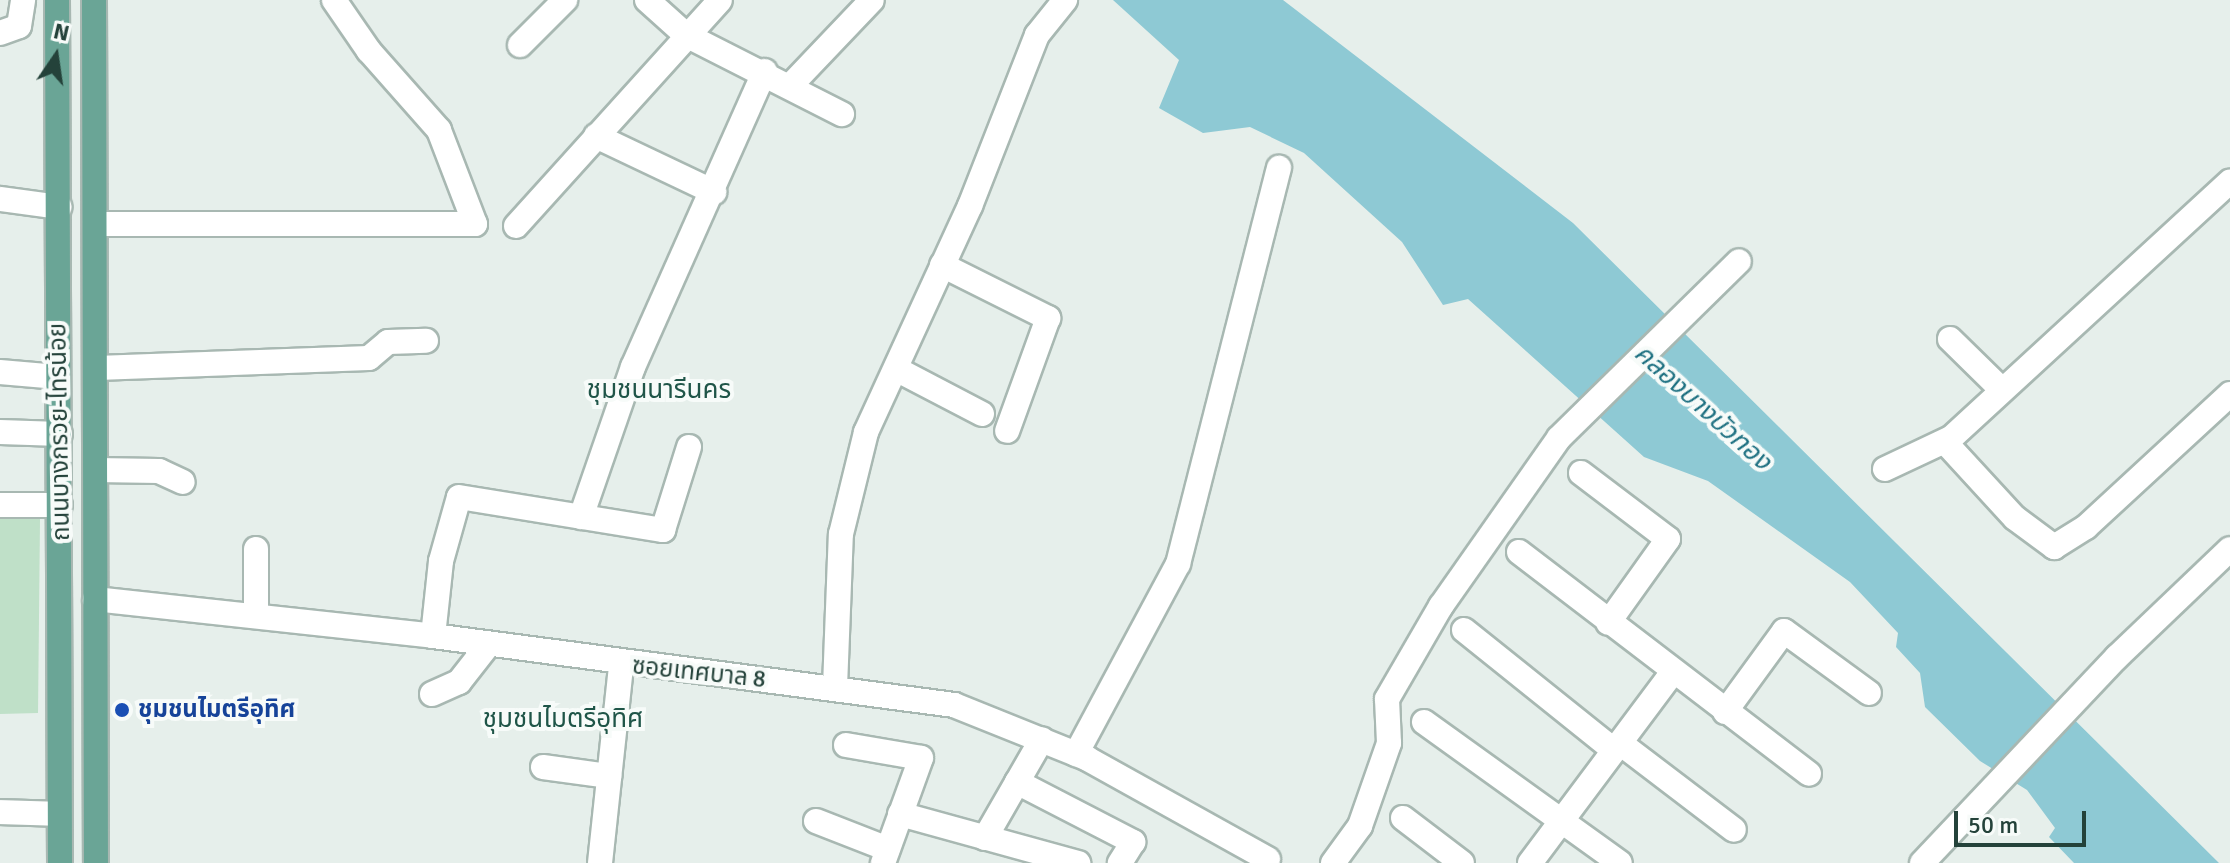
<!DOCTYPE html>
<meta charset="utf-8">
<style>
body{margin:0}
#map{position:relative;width:2230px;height:863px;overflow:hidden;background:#e6efeb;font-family:Signika,"Noto Sans Thai",sans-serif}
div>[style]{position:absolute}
.green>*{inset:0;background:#bfe0c8}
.water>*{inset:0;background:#8ec9d4}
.roads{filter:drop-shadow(2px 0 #a8b8b2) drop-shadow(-2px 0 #a8b8b2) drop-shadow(0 2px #a8b8b2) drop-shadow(0 -2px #a8b8b2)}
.minor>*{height:24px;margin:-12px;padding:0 12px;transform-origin:12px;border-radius:12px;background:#fff}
.major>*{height:24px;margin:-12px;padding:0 12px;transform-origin:12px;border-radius:12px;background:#6aa596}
.dots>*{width:22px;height:22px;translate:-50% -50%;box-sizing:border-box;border:4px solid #f7fbf9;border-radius:50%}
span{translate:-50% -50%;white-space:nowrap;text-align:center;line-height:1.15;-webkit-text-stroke:8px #f7fbf9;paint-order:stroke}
.street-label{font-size:24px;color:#24423a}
.transit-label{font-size:24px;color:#164399;font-weight:700}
.left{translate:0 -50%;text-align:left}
.neighbourhood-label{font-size:26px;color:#1f5548}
.water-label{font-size:26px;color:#1c6f80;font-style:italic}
.north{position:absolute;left:16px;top:16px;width:80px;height:80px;-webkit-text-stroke:6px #f7fbf9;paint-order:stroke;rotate:13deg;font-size:22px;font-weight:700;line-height:32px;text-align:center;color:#24423a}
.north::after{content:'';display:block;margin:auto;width:28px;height:36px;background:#24423a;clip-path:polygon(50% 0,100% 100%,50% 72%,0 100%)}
.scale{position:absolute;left:1954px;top:811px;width:132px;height:36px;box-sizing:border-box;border:4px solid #24423a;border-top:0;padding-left:10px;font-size:24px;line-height:28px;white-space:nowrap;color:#24423a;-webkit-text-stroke:6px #f7fbf9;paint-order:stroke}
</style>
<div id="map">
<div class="green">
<div style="clip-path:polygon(0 517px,40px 519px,38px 713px,0 714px)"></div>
</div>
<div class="water">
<div style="clip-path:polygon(1113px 0,1283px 0,1573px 223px,2219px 863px,2074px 863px,2049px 837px,2055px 828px,2027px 790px,1980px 761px,1925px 707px,1920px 673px,1896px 647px,1898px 633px,1850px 582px,1708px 481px,1644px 457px,1468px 299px,1443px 305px,1402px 242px,1304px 153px,1250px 127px,1203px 133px,1159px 108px,1179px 60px)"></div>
</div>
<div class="roads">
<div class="minor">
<div style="left:647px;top:0;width:52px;rotate:41.9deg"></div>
<div style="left:686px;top:35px;width:175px;rotate:26.9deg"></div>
<div style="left:0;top:33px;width:20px;rotate:-20deg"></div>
<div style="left:19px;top:26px;width:26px;rotate:-81deg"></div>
<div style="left:520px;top:45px;width:64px;rotate:-45deg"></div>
<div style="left:791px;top:85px;width:117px;rotate:-46.4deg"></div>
<div style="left:596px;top:136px;width:131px;rotate:25.4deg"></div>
<div style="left:0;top:199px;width:60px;rotate:7.7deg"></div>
<div style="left:96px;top:224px;width:379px"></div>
<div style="left:475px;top:224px;width:101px;rotate:-111deg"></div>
<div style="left:439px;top:130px;width:106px;rotate:-131.5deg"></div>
<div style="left:369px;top:51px;width:62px;rotate:-124.5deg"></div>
<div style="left:516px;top:226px;width:304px;rotate:-47.9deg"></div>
<div style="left:942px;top:265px;width:119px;rotate:26.6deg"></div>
<div style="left:1048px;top:318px;width:120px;rotate:109.9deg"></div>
<div style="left:1950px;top:339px;width:73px;rotate:44.4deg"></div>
<div style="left:97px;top:368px;width:272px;rotate:-2.1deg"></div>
<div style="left:369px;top:358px;width:25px;rotate:-40deg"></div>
<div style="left:388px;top:342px;width:38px;rotate:-2deg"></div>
<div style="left:896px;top:369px;width:97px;rotate:27.6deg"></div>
<div style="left:0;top:372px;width:58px;rotate:4.9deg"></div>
<div style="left:0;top:432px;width:60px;rotate:1.9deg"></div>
<div style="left:1945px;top:442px;width:103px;rotate:47.4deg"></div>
<div style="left:2015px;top:518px;width:49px;rotate:36.6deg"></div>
<div style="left:2054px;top:547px;width:38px;rotate:-32deg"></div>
<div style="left:2086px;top:527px;width:196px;rotate:-42.7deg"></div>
<div style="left:1885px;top:469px;width:73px;rotate:-25.2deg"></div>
<div style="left:1951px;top:438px;width:379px;rotate:-42.6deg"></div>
<div style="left:96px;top:470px;width:63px;rotate:0.9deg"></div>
<div style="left:159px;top:471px;width:26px;rotate:25deg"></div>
<div style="left:1581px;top:473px;width:109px;rotate:37.2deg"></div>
<div style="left:1668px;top:539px;width:103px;rotate:125.5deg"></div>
<div style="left:0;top:505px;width:60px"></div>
<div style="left:581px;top:517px;width:159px;rotate:-70.9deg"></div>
<div style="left:633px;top:367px;width:324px;rotate:-66deg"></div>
<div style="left:1519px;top:552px;width:365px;rotate:37.4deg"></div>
<div style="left:95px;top:599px;width:340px;rotate:6.2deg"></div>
<div style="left:433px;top:636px;width:526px;rotate:7.54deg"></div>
<div style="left:954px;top:705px;width:144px;rotate:21.9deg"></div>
<div style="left:1088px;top:759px;width:206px;rotate:29.1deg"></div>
<div style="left:256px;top:615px;width:66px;rotate:-90deg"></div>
<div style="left:1464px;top:630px;width:192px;rotate:38.7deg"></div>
<div style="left:433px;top:636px;width:75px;rotate:-83.9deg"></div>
<div style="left:441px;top:561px;width:66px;rotate:-74.3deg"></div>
<div style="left:459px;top:497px;width:207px;rotate:9.2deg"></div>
<div style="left:663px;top:530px;width:87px;rotate:-72.6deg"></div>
<div style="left:835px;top:687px;width:153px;rotate:-87.8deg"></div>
<div style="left:841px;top:534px;width:105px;rotate:-76.2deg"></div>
<div style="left:866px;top:432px;width:249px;rotate:-65.3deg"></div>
<div style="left:970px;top:206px;width:184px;rotate:-68.6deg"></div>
<div style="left:1037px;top:35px;width:45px;rotate:-51.3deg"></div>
<div style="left:432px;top:694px;width:30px;rotate:-24deg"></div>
<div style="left:459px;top:682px;width:47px;rotate:-51.9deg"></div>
<div style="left:1725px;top:712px;width:100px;rotate:-53.9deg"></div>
<div style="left:1784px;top:631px;width:105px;rotate:36.1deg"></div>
<div style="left:1424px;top:722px;width:241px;rotate:35.7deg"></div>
<div style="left:1620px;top:743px;width:143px;rotate:37.3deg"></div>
<div style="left:846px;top:745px;width:76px;rotate:9.8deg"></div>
<div style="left:921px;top:758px;width:112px;rotate:109.9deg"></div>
<div style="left:1076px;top:754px;width:216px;rotate:-61.8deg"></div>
<div style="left:1178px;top:564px;width:409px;rotate:-75.7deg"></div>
<div style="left:543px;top:767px;width:67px;rotate:7.8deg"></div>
<div style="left:1017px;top:782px;width:131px;rotate:27.3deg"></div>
<div style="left:1133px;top:842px;width:25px;rotate:122deg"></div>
<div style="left:0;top:812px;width:59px;rotate:1.9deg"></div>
<div style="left:900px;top:814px;width:185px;rotate:15.4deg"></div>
<div style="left:1403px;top:818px;width:74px;rotate:37.3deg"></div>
<div style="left:816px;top:821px;width:77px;rotate:21.3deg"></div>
<div style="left:985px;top:838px;width:114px;rotate:-60.1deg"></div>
<div style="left:600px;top:863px;width:199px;rotate:-83.9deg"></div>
<div style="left:1333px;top:863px;width:46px;rotate:-53.9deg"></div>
<div style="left:1360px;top:826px;width:88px;rotate:-70.7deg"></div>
<div style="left:1389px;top:743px;width:44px;rotate:-92.6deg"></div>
<div style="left:1387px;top:699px;width:108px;rotate:-59.9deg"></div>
<div style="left:1441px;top:606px;width:205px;rotate:-54.9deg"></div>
<div style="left:1559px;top:438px;width:252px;rotate:-44.5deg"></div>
<div style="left:1530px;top:863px;width:237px;rotate:-53.2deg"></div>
<div style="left:1922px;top:863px;width:284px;rotate:-46.6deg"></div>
<div style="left:2117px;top:657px;width:156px;rotate:-43.7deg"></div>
</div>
<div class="major">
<div style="left:57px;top:0;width:863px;rotate:89.8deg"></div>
<div style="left:94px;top:0;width:863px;rotate:89.87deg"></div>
</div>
</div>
<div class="dots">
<div style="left:122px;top:710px;background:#1a4fb4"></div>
</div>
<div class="street-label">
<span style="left:60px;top:432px;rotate:-91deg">ถนนบางกรวย-ไทรน้อย</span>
<span style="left:699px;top:673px;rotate:6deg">ซอยเทศบาล 8</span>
</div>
<div class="transit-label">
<span class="left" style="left:138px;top:710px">ชุมชนไมตรีอุทิศ</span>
</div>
<div class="neighbourhood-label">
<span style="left:659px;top:391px">ชุมชนนารีนคร</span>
<span style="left:563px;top:720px">ชุมชนไมตรีอุทิศ</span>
</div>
<div class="water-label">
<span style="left:1702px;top:408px;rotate:42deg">คลองบางบัวทอง</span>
</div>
<div class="north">N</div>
<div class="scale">50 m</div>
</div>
